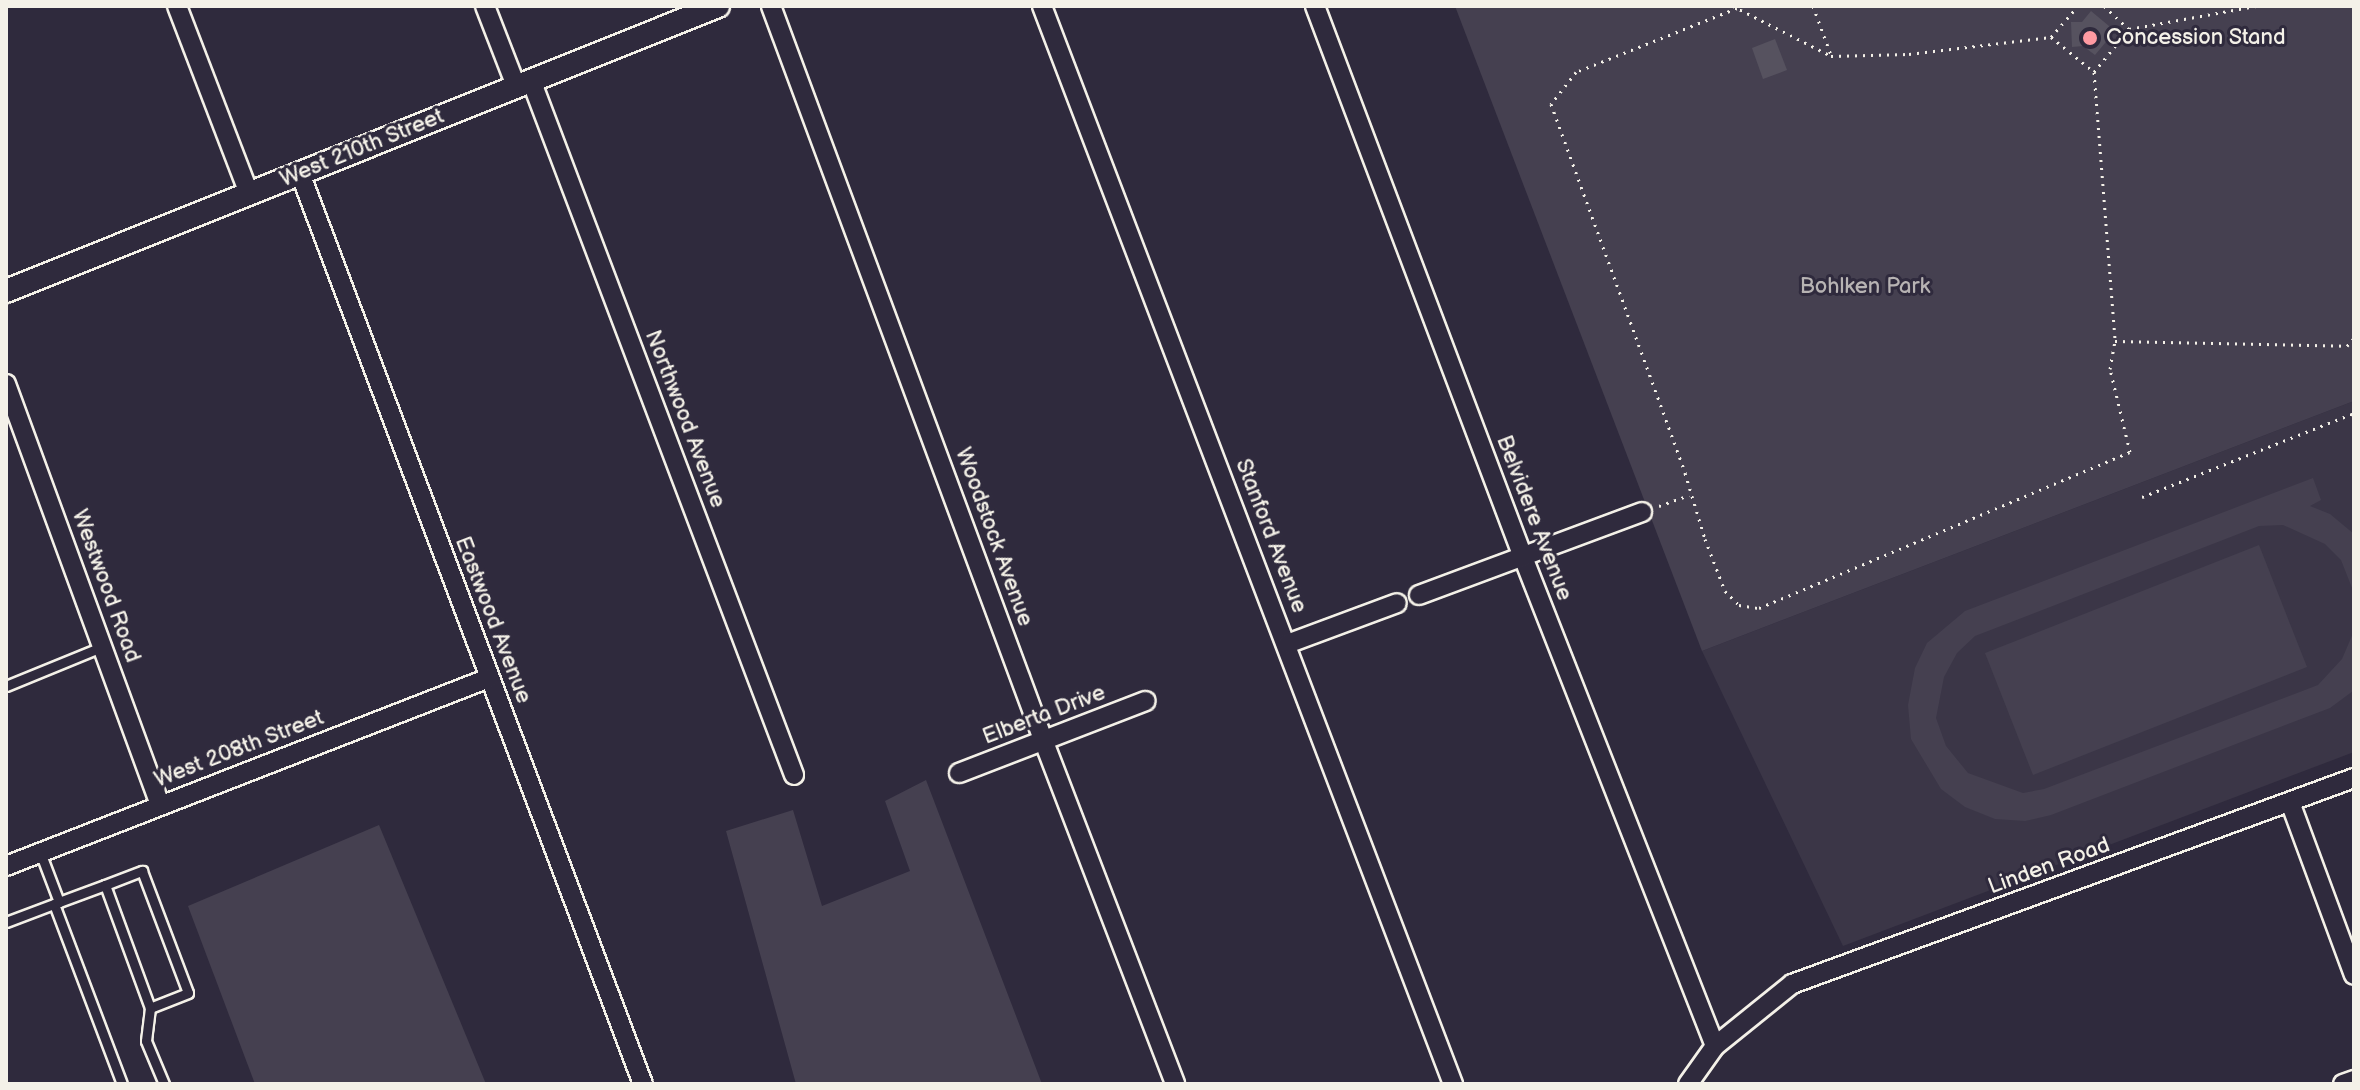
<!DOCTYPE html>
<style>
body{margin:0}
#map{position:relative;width:2360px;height:1090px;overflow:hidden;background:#2f2a3d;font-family:"Balsamiq Sans",sans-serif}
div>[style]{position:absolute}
.built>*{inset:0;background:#3b3647}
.green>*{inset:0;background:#454050}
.building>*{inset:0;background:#56525f}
.path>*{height:3px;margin-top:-1.5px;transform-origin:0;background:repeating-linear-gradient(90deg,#f4f1e8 0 2px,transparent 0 8px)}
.roads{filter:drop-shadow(2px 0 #f4f1e8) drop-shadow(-2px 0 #f4f1e8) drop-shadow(0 2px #f4f1e8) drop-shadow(0 -2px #f4f1e8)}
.service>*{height:9px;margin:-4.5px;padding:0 4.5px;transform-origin:4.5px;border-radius:4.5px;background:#2f2a3d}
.minor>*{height:18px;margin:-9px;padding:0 9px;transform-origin:9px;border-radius:9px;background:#2f2a3d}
.tertiary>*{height:22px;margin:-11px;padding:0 11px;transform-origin:11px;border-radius:11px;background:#2f2a3d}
.dots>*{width:22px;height:22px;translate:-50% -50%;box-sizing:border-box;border:4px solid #2f2a3d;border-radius:50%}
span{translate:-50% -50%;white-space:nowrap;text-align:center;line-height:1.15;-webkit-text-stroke:6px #2f2a3d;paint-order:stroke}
.poi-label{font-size:22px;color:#f4f1e8}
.left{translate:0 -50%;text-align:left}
.street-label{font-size:22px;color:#f4f1e8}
.park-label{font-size:22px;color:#b7b3b3}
.frame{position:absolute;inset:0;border:8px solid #f4f1e8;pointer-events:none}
</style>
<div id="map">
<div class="built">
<div style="clip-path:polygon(2354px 401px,2354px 752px,1843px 946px,1702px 651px)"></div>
</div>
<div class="green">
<div style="clip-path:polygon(1455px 6px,2354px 6px,2354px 401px,1702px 651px)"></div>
<div style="clip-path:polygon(2313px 478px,2321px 500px,2310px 506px,2330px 514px,2354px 534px,2354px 593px,2341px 560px,2325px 544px,2283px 525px,2259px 526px,1975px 636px,1957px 653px,1944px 677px,1936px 718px,1946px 746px,1968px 773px,2023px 793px,2044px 789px,2318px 685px,2342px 659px,2354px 631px,2353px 691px,2330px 708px,2051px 815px,2025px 821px,1995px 819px,1965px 807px,1941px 789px,1911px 739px,1908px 705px,1915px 668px,1927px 643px,1965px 611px)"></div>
<div style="clip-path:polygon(2259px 545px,2307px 667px,2033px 775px,1985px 653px)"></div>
<div style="clip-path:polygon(926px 780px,1042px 1084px,796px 1084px,726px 831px,793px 810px,822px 906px,910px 871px,885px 801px)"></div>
<div style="clip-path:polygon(379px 825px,486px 1084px,255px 1084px,188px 906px)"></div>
</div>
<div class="building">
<div style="clip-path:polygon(2091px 11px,2115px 31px,2095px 55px,2083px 46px,2072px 47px,2071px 22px,2082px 22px)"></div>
<div style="clip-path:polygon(1775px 39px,1787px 70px,1763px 79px,1752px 48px)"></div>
</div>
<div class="path">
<div style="left:1733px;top:6px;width:110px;rotate:27deg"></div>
<div style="left:1831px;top:56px;width:78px;rotate:-1.5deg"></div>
<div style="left:1909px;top:54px;width:143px;rotate:-6.8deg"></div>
<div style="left:2051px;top:37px;width:41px;rotate:-48.9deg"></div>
<div style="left:1813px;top:6px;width:52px;rotate:69.8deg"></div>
<div style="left:2104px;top:6px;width:34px;rotate:43deg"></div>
<div style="left:2129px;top:29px;width:129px;rotate:-10.3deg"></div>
<div style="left:1737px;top:8px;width:173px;rotate:158.3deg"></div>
<div style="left:1576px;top:72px;width:41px;rotate:128deg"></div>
<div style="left:1551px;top:104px;width:393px;rotate:70deg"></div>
<div style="left:1685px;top:473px;width:69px;rotate:73.1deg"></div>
<div style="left:1705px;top:539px;width:56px;rotate:69deg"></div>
<div style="left:1725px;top:591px;width:20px;rotate:45deg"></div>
<div style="left:1739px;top:605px;width:20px;rotate:9deg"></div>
<div style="left:1759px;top:608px;width:402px;rotate:-22.8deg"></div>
<div style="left:2130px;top:452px;width:85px;rotate:-103.5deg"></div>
<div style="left:2110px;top:369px;width:28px;rotate:-80deg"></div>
<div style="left:2051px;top:37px;width:55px;rotate:39.1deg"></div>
<div style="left:2094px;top:72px;width:270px;rotate:85.5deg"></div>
<div style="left:2115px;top:341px;width:232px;rotate:1.2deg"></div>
<div style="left:2347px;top:346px;width:11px;rotate:-49deg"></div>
<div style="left:2094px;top:72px;width:55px;rotate:-50.9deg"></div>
<div style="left:2142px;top:497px;width:228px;rotate:-21.6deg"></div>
<div style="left:1659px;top:506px;width:32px;rotate:-20deg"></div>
</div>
<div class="roads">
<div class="service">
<div style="left:6px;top:686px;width:106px;rotate:-22.2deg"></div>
<div style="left:105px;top:885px;width:40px;rotate:-21deg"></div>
<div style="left:142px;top:871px;width:130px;rotate:69.3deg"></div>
<div style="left:188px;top:993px;width:41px;rotate:158.5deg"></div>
<div style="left:59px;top:902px;width:49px;rotate:-20.3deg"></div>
<div style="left:105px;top:885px;width:131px;rotate:69.9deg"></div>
<div style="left:150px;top:1008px;width:33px;rotate:97deg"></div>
<div style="left:146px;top:1041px;width:47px;rotate:67.3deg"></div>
<div style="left:54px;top:904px;width:192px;rotate:69.3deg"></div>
<div style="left:6px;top:922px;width:57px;rotate:-20.7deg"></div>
<div style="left:59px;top:902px;width:53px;rotate:-110.8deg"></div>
</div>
<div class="minor">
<div style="left:177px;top:6px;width:201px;rotate:69deg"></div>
<div style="left:485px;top:6px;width:86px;rotate:68.8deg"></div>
<div style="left:771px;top:6px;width:785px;rotate:69.65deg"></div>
<div style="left:1044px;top:742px;width:366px;rotate:69deg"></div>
<div style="left:1042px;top:6px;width:1154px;rotate:69.13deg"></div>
<div style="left:1315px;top:6px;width:589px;rotate:69.32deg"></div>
<div style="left:1523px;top:557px;width:525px;rotate:68.56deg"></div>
<div style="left:531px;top:80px;width:743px;rotate:69.27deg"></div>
<div style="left:300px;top:173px;width:973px;rotate:69.37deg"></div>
<div style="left:6px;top:384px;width:448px;rotate:69.9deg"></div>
<div style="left:1419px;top:595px;width:238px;rotate:-20.4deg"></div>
<div style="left:1287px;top:644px;width:117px;rotate:-20.4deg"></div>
<div style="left:959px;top:773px;width:200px;rotate:-21.1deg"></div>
<div style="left:2290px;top:802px;width:184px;rotate:69.7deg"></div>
<div style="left:6px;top:866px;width:518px;rotate:-21.27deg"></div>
<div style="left:1688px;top:1084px;width:47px;rotate:-54.6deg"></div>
<div style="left:1715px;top:1046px;width:99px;rotate:-38.8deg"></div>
<div style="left:1792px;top:984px;width:599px;rotate:-20.13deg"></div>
<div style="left:2343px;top:1084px;width:12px;rotate:-20deg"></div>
</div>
<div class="tertiary">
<div style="left:6px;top:291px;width:767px;rotate:-21.82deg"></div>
</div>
</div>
<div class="dots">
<div style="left:2090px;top:38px;background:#ff9aa2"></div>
</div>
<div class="poi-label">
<span class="left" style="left:2106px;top:38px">Concession Stand</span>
</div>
<div class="street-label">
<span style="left:362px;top:148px;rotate:-22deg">West 210th Street</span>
<span style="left:685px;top:419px;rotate:69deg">Northwood Avenue</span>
<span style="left:1534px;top:518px;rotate:69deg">Belvidere Avenue</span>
<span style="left:1271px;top:536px;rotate:69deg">Stanford Avenue</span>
<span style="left:994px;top:537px;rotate:70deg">Woodstock Avenue</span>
<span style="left:106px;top:586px;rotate:70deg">Westwood Road</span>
<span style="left:493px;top:620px;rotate:69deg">Eastwood Avenue</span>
<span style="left:1044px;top:715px;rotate:-21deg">Elberta Drive</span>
<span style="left:239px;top:749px;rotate:-21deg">West 208th Street</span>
<span style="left:2049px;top:866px;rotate:-20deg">Linden Road</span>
</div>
<div class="park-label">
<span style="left:1865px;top:287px">Bohlken Park</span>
</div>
<div class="frame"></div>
</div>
